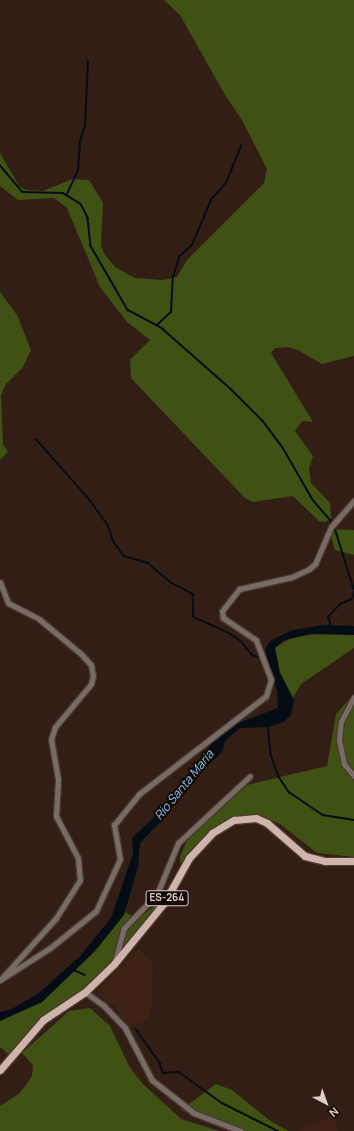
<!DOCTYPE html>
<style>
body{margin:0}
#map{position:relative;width:354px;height:1131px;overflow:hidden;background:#331e15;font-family:Manrope,sans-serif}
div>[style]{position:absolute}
.built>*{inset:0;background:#3e2216}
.green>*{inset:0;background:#3f5213}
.water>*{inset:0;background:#040d15}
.stream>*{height:1.5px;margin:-0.75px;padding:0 0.75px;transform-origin:0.75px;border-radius:0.75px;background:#040d15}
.roads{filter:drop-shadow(1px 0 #4e3a32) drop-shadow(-1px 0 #4e3a32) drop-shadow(0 1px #4e3a32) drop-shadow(0 -1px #4e3a32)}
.minor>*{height:5px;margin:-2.5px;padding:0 2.5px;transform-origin:2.5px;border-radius:2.5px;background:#786c67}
.major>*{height:7px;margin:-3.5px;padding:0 3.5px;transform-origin:3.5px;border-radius:3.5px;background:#ceb4ab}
span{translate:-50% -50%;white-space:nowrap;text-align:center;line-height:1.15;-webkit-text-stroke:4px #140a07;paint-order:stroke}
.shield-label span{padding:1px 3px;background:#140a07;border:1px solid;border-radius:3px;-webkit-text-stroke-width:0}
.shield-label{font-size:10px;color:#decec8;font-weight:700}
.water-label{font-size:12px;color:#88c7f1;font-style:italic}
.north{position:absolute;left:306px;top:1083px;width:40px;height:40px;-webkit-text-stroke:3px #140a07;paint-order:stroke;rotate:139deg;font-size:11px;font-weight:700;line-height:16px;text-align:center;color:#decec8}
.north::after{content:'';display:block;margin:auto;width:14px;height:18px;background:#decec8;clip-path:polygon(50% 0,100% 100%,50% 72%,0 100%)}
</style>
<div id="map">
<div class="built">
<div style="clip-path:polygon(139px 949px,150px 960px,153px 967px,152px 1007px,147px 1021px,127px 1027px,114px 1002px,107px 1003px,97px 991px)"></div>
<div style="clip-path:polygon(333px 1116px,338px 1131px,297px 1131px)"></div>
</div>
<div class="green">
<div style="clip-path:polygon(164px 0,354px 0,354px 356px,322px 364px,298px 350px,287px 347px,275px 348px,271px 353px,313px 422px,302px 421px,295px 431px,313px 456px,309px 468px,311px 483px,330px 503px,331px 519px,325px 522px,319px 521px,293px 496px,253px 502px,245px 498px,131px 378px,130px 360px,150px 340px,127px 322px,100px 287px,67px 208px,54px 198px,18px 200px,0 186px,0 153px,19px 186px,26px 190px,43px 191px,72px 179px,89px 180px,103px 203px,101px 246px,105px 255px,115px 267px,135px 278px,163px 280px,177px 277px,187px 260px,264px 183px,267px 169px,242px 120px,225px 95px,180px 15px)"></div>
<div style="clip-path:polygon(0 292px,17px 315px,31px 350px,23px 367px,6px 384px,1px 395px,3px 445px,8px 452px,0 460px)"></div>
<div style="clip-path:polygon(329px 529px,354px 530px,354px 555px,335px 550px)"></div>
<div style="clip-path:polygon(329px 632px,354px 635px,354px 648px,301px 684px,293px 698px,280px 673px,275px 648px,291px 638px)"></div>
<div style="clip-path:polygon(354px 694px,354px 857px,317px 853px,280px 824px,259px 815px,252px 815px,200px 841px,175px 888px,112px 965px,51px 1016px,12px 1057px,0 1047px,0 1021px,42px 1002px,95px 951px,125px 912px,137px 919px,156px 905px,166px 890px,174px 886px,181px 867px,180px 857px,189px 836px,247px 785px,327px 766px,336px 714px)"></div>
<div style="clip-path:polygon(90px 1008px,110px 1026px,130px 1068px,143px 1084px,181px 1119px,219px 1131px,0 1131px,0 1106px,20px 1093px,32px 1076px,33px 1065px,22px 1053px,69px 1011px)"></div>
<div style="clip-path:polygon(216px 1084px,232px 1090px,269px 1120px,288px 1131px,236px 1131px,181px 1110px)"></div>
</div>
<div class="water">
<div style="clip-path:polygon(325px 625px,354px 626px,354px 635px,309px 634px,282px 641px,275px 648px,280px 673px,294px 700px,291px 715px,284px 722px,268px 727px,240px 728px,225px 741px,222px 752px,183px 789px,165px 817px,140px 843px,138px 867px,124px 915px,95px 951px,42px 1002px,0 1021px,0 1012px,12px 1009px,39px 993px,80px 956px,111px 918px,133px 853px,132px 838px,156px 815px,215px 739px,230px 726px,278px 708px,277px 691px,265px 650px,270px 641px,292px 630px)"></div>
</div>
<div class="stream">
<div style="left:0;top:165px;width:35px;rotate:50deg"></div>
<div style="left:23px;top:192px;width:40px;rotate:1.4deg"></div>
<div style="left:63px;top:193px;width:21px;rotate:31deg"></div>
<div style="left:81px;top:204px;width:16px;rotate:63deg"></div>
<div style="left:88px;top:218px;width:28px;rotate:84deg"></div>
<div style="left:91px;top:246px;width:74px;rotate:60deg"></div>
<div style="left:128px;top:310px;width:40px;rotate:28deg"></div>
<div style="left:163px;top:329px;width:91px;rotate:41.4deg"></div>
<div style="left:231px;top:389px;width:45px;rotate:45deg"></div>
<div style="left:263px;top:421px;width:31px;rotate:53deg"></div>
<div style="left:282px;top:446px;width:62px;rotate:60.1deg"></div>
<div style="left:313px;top:500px;width:29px;rotate:49deg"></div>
<div style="left:67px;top:194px;width:26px;rotate:-65deg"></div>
<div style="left:78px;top:170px;width:29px;rotate:-86deg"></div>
<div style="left:80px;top:141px;width:16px;rotate:-72deg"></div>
<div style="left:85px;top:126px;width:65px;rotate:-87.4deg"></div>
<div style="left:157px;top:325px;width:19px;rotate:-43deg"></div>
<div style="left:171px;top:312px;width:34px;rotate:-87deg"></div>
<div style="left:173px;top:278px;width:22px;rotate:-74deg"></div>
<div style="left:179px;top:257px;width:18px;rotate:-43deg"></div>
<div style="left:192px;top:245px;width:49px;rotate:-67.1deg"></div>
<div style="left:211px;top:200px;width:23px;rotate:-49deg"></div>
<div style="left:226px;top:183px;width:40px;rotate:-68deg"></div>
<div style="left:36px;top:439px;width:80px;rotate:48.5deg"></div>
<div style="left:89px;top:499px;width:32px;rotate:54deg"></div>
<div style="left:108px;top:525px;width:18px;rotate:71deg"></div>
<div style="left:114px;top:542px;width:17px;rotate:54deg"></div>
<div style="left:124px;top:556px;width:25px;rotate:16deg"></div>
<div style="left:148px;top:563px;width:31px;rotate:40deg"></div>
<div style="left:172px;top:583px;width:24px;rotate:28deg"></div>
<div style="left:193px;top:594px;width:23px;rotate:88deg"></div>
<div style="left:194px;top:617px;width:41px;rotate:24.7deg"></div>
<div style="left:231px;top:634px;width:14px;rotate:36deg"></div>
<div style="left:242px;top:642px;width:16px;rotate:52deg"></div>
<div style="left:252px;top:655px;width:9px;rotate:18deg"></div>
<div style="left:335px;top:528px;width:64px;rotate:72.7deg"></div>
<div style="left:331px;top:626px;width:9px;rotate:-108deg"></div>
<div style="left:328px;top:617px;width:18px;rotate:-47deg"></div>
<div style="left:340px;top:604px;width:13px;rotate:-23deg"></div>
<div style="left:352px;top:599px;width:7px;rotate:-74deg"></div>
<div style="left:268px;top:725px;width:30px;rotate:84deg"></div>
<div style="left:271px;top:755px;width:23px;rotate:70deg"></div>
<div style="left:279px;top:777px;width:18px;rotate:56deg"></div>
<div style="left:289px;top:792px;width:41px;rotate:34.1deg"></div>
<div style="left:323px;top:815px;width:31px;rotate:9deg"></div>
<div style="left:74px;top:970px;width:12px;rotate:24deg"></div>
<div style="left:136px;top:1029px;width:42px;rotate:54.8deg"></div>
<div style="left:160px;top:1063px;width:10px;rotate:73deg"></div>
<div style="left:163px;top:1073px;width:16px;rotate:-4deg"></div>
<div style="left:179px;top:1072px;width:53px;rotate:35.8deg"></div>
<div style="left:222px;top:1103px;width:63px;rotate:26.6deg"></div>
</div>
<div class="roads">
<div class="minor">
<div style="left:0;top:582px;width:22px;rotate:69deg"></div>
<div style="left:8px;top:603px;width:35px;rotate:27deg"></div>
<div style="left:39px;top:619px;width:53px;rotate:39.7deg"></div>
<div style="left:80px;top:653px;width:16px;rotate:47deg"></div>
<div style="left:91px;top:665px;width:11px;rotate:80deg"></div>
<div style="left:93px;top:676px;width:8px;rotate:104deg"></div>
<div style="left:91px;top:684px;width:56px;rotate:129.9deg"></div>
<div style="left:55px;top:727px;width:13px;rotate:108deg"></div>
<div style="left:51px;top:739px;width:41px;rotate:80.1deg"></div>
<div style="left:58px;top:779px;width:37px;rotate:93deg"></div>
<div style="left:56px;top:816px;width:47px;rotate:62.4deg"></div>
<div style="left:78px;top:858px;width:22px;rotate:85deg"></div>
<div style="left:80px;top:880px;width:45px;rotate:122.3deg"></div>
<div style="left:56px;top:918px;width:82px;rotate:132deg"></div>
<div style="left:354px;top:697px;width:27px;rotate:118deg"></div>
<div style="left:341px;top:721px;width:19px;rotate:96deg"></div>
<div style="left:339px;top:740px;width:25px;rotate:78deg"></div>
<div style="left:344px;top:764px;width:16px;rotate:50deg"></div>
<div style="left:115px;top:961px;width:34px;rotate:-75deg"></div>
<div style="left:124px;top:928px;width:47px;rotate:-45.9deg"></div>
<div style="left:157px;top:894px;width:55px;rotate:-67.6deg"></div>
<div style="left:178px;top:843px;width:98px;rotate:-42.9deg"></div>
<div style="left:0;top:980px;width:59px;rotate:-32.6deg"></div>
<div style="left:50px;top:948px;width:59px;rotate:-38.8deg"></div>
<div style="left:96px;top:911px;width:57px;rotate:-65.2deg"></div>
<div style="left:120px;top:859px;width:35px;rotate:-100deg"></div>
<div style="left:114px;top:825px;width:40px;rotate:-51deg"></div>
<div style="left:139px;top:794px;width:160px;rotate:-37.7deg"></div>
<div style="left:266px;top:696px;width:17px;rotate:-73deg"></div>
<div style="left:271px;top:680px;width:43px;rotate:-110.6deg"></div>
<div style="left:256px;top:640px;width:40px;rotate:-146deg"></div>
<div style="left:223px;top:618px;width:7px;rotate:-98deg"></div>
<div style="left:222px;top:611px;width:28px;rotate:-52deg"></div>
<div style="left:239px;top:589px;width:54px;rotate:-12.8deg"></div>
<div style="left:292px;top:577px;width:19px;rotate:-25deg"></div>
<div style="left:309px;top:569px;width:8px;rotate:-40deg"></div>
<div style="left:315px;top:564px;width:40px;rotate:-66.6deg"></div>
<div style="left:331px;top:527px;width:35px;rotate:-49deg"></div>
<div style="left:85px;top:992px;width:22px;rotate:36deg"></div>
<div style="left:103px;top:1005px;width:32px;rotate:46deg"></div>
<div style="left:125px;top:1028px;width:59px;rotate:62.6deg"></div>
<div style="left:152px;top:1080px;width:53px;rotate:38.2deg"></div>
<div style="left:194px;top:1113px;width:50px;rotate:21deg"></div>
</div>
<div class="major">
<div style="left:0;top:1070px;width:66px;rotate:-49.3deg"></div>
<div style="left:43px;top:1020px;width:50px;rotate:-33.7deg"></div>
<div style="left:85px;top:992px;width:40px;rotate:-44deg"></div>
<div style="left:114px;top:964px;width:79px;rotate:-50.7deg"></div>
<div style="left:164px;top:903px;width:51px;rotate:-60.9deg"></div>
<div style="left:189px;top:858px;width:34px;rotate:-47deg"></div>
<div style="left:212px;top:833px;width:26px;rotate:-31deg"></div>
<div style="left:234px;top:820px;width:22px;rotate:-5deg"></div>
<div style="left:256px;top:818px;width:12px;rotate:24deg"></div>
<div style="left:267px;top:823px;width:50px;rotate:41deg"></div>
<div style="left:305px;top:856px;width:21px;rotate:14deg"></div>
<div style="left:325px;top:861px;width:29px"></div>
</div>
</div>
<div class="shield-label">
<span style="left:167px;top:898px">ES-264</span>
</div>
<div class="water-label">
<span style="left:184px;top:785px;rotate:-51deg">Rio Santa Maria</span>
</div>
<div class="north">N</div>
</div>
